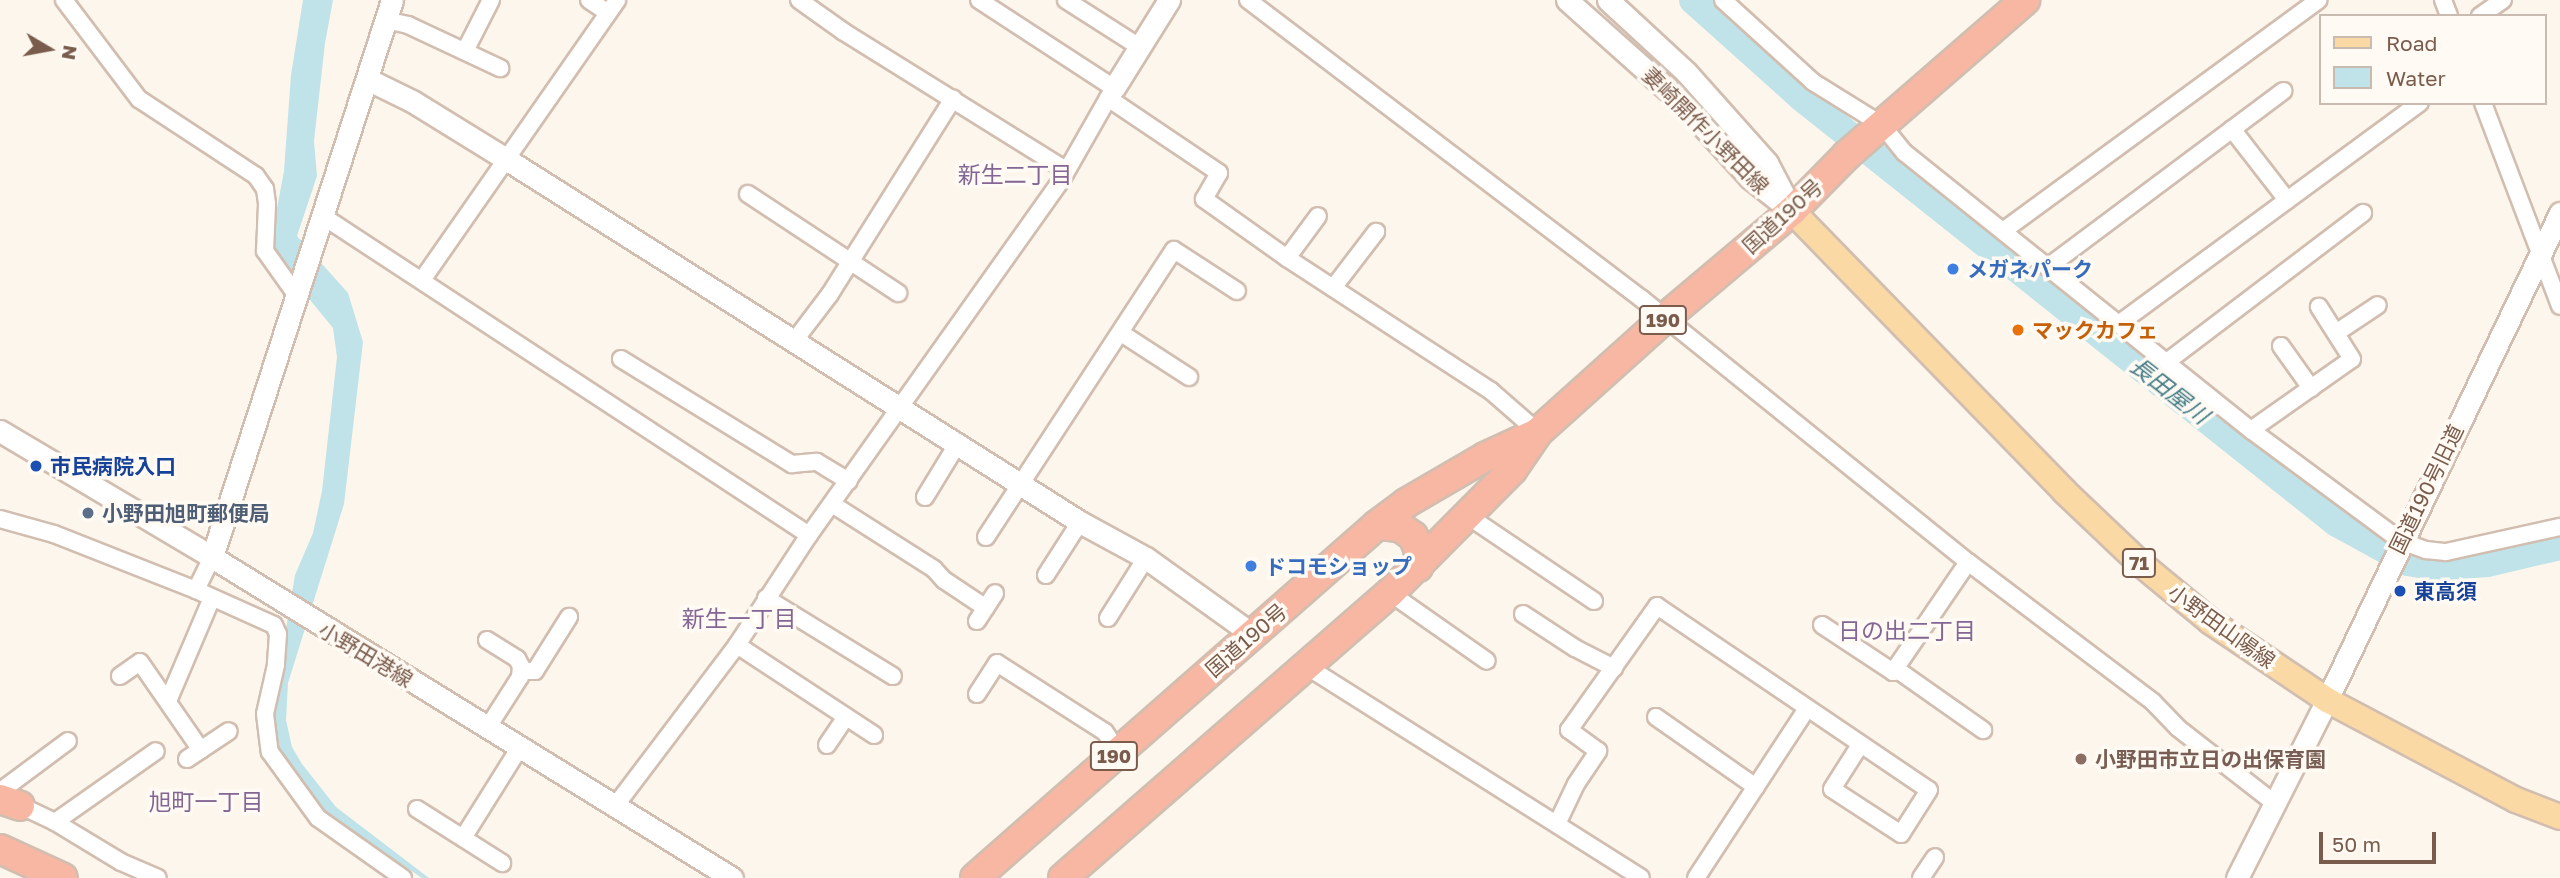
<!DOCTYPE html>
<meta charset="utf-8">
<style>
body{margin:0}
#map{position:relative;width:2560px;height:878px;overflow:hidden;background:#fdf6ec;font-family:"Golos Text","Noto Sans JP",sans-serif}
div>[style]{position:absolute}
.water>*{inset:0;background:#bfe3e8}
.river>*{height:28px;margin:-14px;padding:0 14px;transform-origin:14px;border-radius:14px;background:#bfe3e8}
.roads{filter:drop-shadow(2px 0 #d1beb0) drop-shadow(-2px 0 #d1beb0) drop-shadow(0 2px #d1beb0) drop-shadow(0 -2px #d1beb0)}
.street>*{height:16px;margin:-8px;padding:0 8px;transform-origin:8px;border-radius:8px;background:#fff}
.secondary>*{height:21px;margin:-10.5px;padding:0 10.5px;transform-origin:10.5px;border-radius:10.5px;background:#fff}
.primary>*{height:24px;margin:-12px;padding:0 12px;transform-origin:12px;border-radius:12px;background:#fbd9a5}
.highway>*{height:28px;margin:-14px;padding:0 14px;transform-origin:14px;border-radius:14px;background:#f7b7a3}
.dots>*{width:19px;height:19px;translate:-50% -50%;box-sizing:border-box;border:4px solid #fffaf3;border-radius:50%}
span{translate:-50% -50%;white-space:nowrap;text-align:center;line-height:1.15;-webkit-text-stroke:7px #fffaf3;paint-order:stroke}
.shield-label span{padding:2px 5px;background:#fffaf3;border:2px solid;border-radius:5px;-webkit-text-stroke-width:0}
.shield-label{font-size:19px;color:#7a5c4d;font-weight:700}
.street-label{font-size:21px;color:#7a5c4d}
.shop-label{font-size:21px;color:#366cbe;font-weight:700}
.left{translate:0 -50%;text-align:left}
.food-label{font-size:21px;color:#c56008;font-weight:700}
.transit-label{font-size:21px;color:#164399;font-weight:700}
.service-label{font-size:21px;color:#4e5e75;font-weight:700}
.education-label{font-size:21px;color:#785e54;font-weight:700}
.neighbourhood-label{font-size:23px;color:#846695}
.water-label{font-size:23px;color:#437c86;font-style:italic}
.legend{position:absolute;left:2319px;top:14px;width:228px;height:91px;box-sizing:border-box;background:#fffaf3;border:2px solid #cabbb1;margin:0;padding:9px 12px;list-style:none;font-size:21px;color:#7a5c4d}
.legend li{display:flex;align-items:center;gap:14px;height:35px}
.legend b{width:35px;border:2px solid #cabbb1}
.north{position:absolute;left:14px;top:14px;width:70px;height:70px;-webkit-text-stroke:5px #fffaf3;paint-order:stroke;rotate:100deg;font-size:19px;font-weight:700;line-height:28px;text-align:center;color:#7a5c4d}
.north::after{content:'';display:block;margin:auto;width:24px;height:32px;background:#7a5c4d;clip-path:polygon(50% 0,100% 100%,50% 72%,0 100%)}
.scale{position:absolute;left:2319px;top:832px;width:117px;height:32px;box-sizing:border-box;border:4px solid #7a5c4d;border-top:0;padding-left:9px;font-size:21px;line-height:24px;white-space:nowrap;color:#7a5c4d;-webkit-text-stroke:5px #fffaf3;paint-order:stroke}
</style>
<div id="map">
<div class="water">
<div style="clip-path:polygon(303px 0,333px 0,325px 43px,314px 141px,317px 176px,297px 236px,348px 293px,363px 342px,344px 504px,288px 683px,286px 720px,292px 747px,302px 764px,336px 807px,429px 878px,422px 878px,326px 814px,302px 789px,274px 746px,270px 724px,295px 575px,313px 533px,322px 491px,337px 357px,333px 328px,279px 262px,271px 240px,284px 171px,291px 75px)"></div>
</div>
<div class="river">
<div style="left:1693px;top:0;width:145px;rotate:41.9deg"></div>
<div style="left:1801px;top:97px;width:685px;rotate:38.48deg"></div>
<div style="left:2337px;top:523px;width:81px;rotate:28.8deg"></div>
<div style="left:2408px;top:562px;width:29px;rotate:10deg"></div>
<div style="left:2437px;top:567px;width:50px;rotate:-4.6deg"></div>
<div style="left:2487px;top:563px;width:75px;rotate:-13.1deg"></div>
</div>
<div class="roads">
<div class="street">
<div style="left:64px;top:0;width:124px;rotate:52.9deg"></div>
<div style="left:139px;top:99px;width:140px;rotate:33.3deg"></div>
<div style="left:256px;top:176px;width:16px;rotate:55deg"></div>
<div style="left:265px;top:189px;width:15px;rotate:82deg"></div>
<div style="left:267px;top:204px;width:47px;rotate:92.4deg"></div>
<div style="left:265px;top:251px;width:55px;rotate:54.6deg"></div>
<div style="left:589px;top:0;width:23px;rotate:34deg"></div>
<div style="left:799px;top:0;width:55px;rotate:35.4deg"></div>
<div style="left:844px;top:32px;width:259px;rotate:31.9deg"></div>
<div style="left:1066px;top:0;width:89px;rotate:32.6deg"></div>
<div style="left:1248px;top:0;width:495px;rotate:37.2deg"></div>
<div style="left:1642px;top:299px;width:419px;rotate:38.9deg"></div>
<div style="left:1968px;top:562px;width:232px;rotate:37.1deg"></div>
<div style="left:2153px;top:702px;width:36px;rotate:46deg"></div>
<div style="left:2178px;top:728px;width:120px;rotate:37.9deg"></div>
<div style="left:1723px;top:0;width:122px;rotate:42.3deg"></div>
<div style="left:1813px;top:82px;width:81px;rotate:31.9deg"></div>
<div style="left:1882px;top:125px;width:36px;rotate:51deg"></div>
<div style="left:1905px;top:153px;width:443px;rotate:38.7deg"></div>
<div style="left:2251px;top:430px;width:187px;rotate:36.5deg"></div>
<div style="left:2401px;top:541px;width:27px;rotate:20deg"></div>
<div style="left:2426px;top:550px;width:20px;rotate:6deg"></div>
<div style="left:2446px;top:552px;width:117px;rotate:-12.4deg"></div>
<div style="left:2443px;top:0;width:17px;rotate:69deg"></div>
<div style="left:2480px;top:16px;width:28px;rotate:-35deg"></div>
<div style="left:385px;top:20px;width:24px;rotate:12deg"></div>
<div style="left:408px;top:25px;width:102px;rotate:25.1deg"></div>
<div style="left:466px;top:49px;width:55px;rotate:-63deg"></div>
<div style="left:1108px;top:98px;width:134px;rotate:34deg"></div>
<div style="left:1219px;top:173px;width:30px;rotate:120deg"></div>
<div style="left:1204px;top:199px;width:102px;rotate:35.4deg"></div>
<div style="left:1287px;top:258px;width:244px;rotate:33.1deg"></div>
<div style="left:1491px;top:391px;width:62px;rotate:41.1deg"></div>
<div style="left:2483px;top:103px;width:217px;rotate:69.2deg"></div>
<div style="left:2232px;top:129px;width:90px;rotate:52.2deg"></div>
<div style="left:748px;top:194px;width:180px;rotate:33.4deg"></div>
<div style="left:324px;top:217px;width:580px;rotate:33.25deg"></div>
<div style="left:2003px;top:231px;width:391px;rotate:-36.2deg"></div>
<div style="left:1287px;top:258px;width:52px;rotate:-53.6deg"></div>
<div style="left:2048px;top:267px;width:294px;rotate:-36.8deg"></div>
<div style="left:422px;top:280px;width:341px;rotate:-55.1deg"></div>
<div style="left:1333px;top:288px;width:71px;rotate:-52.5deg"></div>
<div style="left:2120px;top:323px;width:372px;rotate:-36.3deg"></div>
<div style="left:1121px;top:333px;width:81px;rotate:32.9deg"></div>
<div style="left:2336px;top:333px;width:50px;rotate:-33.7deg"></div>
<div style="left:795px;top:340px;width:58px;rotate:-52.7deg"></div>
<div style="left:830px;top:294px;width:231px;rotate:-57.8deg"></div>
<div style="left:2281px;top:346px;width:52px;rotate:54.5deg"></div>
<div style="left:621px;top:359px;width:201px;rotate:31.6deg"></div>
<div style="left:792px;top:464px;width:25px;rotate:-5deg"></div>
<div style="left:817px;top:462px;width:37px;rotate:31deg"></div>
<div style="left:2168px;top:361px;width:245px;rotate:-37.2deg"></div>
<div style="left:2251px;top:430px;width:123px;rotate:-35.1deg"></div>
<div style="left:2352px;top:359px;width:62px;rotate:-122.4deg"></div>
<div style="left:925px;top:497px;width:63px;rotate:-58.6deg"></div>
<div style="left:832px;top:504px;width:121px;rotate:32.5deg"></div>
<div style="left:934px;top:569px;width:15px;rotate:48deg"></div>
<div style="left:944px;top:580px;width:50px;rotate:33.7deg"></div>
<div style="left:1468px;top:516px;width:152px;rotate:34deg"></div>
<div style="left:0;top:519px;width:56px;rotate:15.5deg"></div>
<div style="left:54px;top:534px;width:153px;rotate:21.5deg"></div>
<div style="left:196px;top:590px;width:37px;rotate:-64deg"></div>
<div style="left:986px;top:537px;width:343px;rotate:-56.8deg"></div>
<div style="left:1174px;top:250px;width:75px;rotate:33.1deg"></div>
<div style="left:1046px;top:575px;width:63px;rotate:-57.3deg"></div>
<div style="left:196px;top:590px;width:85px;rotate:24.2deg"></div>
<div style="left:274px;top:625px;width:10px;rotate:66deg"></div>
<div style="left:278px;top:634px;width:31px;rotate:94deg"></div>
<div style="left:276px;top:665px;width:50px;rotate:102.7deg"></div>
<div style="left:265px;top:714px;width:38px;rotate:83deg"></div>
<div style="left:270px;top:752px;width:82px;rotate:54deg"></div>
<div style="left:318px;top:818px;width:104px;rotate:35.2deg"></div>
<div style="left:1390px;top:593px;width:118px;rotate:35deg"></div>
<div style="left:766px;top:598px;width:149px;rotate:31.6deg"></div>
<div style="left:1523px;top:614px;width:62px;rotate:33.2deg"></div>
<div style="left:1575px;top:648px;width:44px;rotate:27.1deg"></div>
<div style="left:1108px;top:618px;width:71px;rotate:-57.7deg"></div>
<div style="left:977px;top:621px;width:33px;rotate:-57deg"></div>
<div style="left:1822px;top:625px;width:85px;rotate:33.5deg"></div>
<div style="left:1893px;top:672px;width:133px;rotate:-55.7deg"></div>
<div style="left:487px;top:640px;width:36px;rotate:32deg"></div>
<div style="left:517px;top:659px;width:8px;rotate:60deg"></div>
<div style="left:521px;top:666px;width:11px;rotate:95deg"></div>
<div style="left:520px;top:677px;width:59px;rotate:122.6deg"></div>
<div style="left:737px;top:645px;width:164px;rotate:33.3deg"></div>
<div style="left:1306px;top:666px;width:396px;rotate:32.3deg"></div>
<div style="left:521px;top:671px;width:14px"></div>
<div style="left:535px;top:671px;width:64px;rotate:-57.8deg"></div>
<div style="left:1893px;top:672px;width:6px;rotate:-9deg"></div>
<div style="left:1899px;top:671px;width:103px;rotate:35.1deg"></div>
<div style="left:120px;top:676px;width:24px;rotate:-35deg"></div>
<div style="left:140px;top:662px;width:107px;rotate:55.3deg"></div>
<div style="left:977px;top:694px;width:37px;rotate:-57deg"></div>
<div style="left:997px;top:663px;width:128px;rotate:32.6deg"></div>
<div style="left:1105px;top:732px;width:24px;rotate:57deg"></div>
<div style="left:168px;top:701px;width:112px;rotate:-66.9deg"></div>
<div style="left:1656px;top:717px;width:122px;rotate:35deg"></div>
<div style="left:827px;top:745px;width:34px;rotate:-56deg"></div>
<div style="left:187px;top:759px;width:50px;rotate:-33.7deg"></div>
<div style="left:2px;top:790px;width:82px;rotate:-36.6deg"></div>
<div style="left:15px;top:803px;width:44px;rotate:25.4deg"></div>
<div style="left:55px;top:822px;width:77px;rotate:31.2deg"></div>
<div style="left:121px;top:862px;width:40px;rotate:23.4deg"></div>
<div style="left:616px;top:805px;width:201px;rotate:-52.9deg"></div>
<div style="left:737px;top:645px;width:131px;rotate:-56.8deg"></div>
<div style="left:809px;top:535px;width:437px;rotate:-54.6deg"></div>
<div style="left:1062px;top:179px;width:105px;rotate:-60.3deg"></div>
<div style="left:1114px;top:88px;width:161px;rotate:-146.9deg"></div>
<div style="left:417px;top:809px;width:101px;rotate:32.4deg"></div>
<div style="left:55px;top:822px;width:123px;rotate:-35.1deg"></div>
<div style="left:1557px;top:824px;width:44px;rotate:-64.6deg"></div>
<div style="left:1576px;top:784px;width:40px;rotate:-56deg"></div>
<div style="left:1598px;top:751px;width:36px;rotate:-144deg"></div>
<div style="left:1569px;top:730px;width:152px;rotate:-54.6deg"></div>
<div style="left:1657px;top:606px;width:328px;rotate:34.1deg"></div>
<div style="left:1929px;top:790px;width:52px;rotate:122.5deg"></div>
<div style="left:1901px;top:834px;width:82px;rotate:-146.9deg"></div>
<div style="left:1832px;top:789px;width:52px;rotate:-57.5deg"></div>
<div style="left:463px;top:838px;width:107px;rotate:-57.9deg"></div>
<div style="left:1696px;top:878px;width:201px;rotate:-56.8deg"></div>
<div style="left:1921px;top:878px;width:25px;rotate:-56deg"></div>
</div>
<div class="secondary">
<div style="left:1567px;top:0;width:147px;rotate:41.7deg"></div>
<div style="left:1677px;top:98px;width:108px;rotate:47.6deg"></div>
<div style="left:1750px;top:178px;width:53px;rotate:38.2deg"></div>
<div style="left:1608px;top:0;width:106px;rotate:42.7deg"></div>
<div style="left:1686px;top:72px;width:122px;rotate:48.3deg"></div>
<div style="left:1767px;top:163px;width:45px;rotate:62.3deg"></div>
<div style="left:367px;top:79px;width:50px;rotate:26.1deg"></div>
<div style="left:412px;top:101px;width:110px;rotate:31.7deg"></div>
<div style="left:506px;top:159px;width:679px;rotate:32.31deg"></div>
<div style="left:1080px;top:522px;width:75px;rotate:28.6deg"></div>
<div style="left:1146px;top:558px;width:130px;rotate:35.6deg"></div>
<div style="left:1114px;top:88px;width:104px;rotate:-58deg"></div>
<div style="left:0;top:431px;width:247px;rotate:30.7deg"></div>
<div style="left:212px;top:557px;width:611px;rotate:31.69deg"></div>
<div style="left:212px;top:557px;width:585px;rotate:-72.09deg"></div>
<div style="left:2237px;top:878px;width:199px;rotate:-63.2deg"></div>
<div style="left:2327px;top:700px;width:540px;rotate:-64.43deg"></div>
</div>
<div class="primary">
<div style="left:1792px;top:211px;width:390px;rotate:45.8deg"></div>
<div style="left:2064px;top:491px;width:106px;rotate:43.5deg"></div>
<div style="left:2141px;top:564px;width:91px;rotate:39.6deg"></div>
<div style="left:2211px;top:622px;width:140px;rotate:33.9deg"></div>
<div style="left:2327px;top:700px;width:214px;rotate:27.9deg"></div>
<div style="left:2516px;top:800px;width:47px;rotate:21.1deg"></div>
</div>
<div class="highway">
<div style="left:1377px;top:525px;width:23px;rotate:5deg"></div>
<div style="left:1400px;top:527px;width:16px;rotate:35deg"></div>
<div style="left:1413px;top:536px;width:15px;rotate:67deg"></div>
<div style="left:1419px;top:550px;width:17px;rotate:93deg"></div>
<div style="left:0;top:799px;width:21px;rotate:19deg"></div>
<div style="left:0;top:849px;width:69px;rotate:24.7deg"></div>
<div style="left:975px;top:878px;width:535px;rotate:-41.29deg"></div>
<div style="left:1377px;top:525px;width:36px;rotate:-37deg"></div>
<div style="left:1406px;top:503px;width:91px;rotate:-30.2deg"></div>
<div style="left:1485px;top:457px;width:55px;rotate:-24.7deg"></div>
<div style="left:1063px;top:878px;width:434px;rotate:-41.1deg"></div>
<div style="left:1390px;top:593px;width:173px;rotate:-45.2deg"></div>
<div style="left:1512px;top:470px;width:46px;rotate:-55.6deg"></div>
<div style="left:1538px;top:432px;width:171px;rotate:-41.9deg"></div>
<div style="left:1665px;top:318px;width:166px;rotate:-40.1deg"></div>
<div style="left:1792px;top:211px;width:78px;rotate:-45.5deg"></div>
<div style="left:1847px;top:155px;width:236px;rotate:-41deg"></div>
</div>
</div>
<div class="dots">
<div style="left:1953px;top:269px;background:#3f7fe0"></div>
<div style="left:2018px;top:330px;background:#e8710a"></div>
<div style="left:36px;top:466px;background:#1a4fb4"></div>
<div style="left:88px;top:513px;background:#5c6f8a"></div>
<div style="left:1251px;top:566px;background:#3f7fe0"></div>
<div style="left:2400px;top:591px;background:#1a4fb4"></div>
<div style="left:2081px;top:759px;background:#8d6e63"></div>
</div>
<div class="shield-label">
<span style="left:1663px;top:320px">190</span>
<span style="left:2139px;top:563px">71</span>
<span style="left:1114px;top:756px">190</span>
</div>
<div class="street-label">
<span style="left:1706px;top:130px;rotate:45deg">妻崎開作小野田線</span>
<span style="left:1782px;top:216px;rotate:-42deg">国道190号</span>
<span style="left:2426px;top:489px;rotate:-64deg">国道190号旧道</span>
<span style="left:2222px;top:626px;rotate:36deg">小野田山陽線</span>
<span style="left:1246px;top:640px;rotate:-41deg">国道190号</span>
<span style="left:366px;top:654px;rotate:31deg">小野田港線</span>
</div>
<div class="shop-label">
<span class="left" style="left:1967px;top:269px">メガネパーク</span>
<span class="left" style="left:1265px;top:566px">ドコモショップ</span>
</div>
<div class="food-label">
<span class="left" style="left:2032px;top:330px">マックカフェ</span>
</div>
<div class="transit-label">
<span class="left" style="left:50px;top:466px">市民病院入口</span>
<span class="left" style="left:2414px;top:591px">東高須</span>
</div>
<div class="service-label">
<span class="left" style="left:102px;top:513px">小野田旭町郵便局</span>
</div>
<div class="education-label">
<span class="left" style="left:2095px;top:759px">小野田市立日の出保育園</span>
</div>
<div class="neighbourhood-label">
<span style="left:1015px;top:174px">新生二丁目</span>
<span style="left:739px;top:618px">新生一丁目</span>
<span style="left:1907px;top:630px">日の出二丁目</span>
<span style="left:206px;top:801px">旭町一丁目</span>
</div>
<div class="water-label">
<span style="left:2170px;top:390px;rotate:38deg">長田屋川</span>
</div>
<ul class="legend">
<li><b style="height:9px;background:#fbd9a5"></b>Road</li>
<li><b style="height:19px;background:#bfe3e8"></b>Water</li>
</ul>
<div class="north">N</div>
<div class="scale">50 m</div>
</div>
